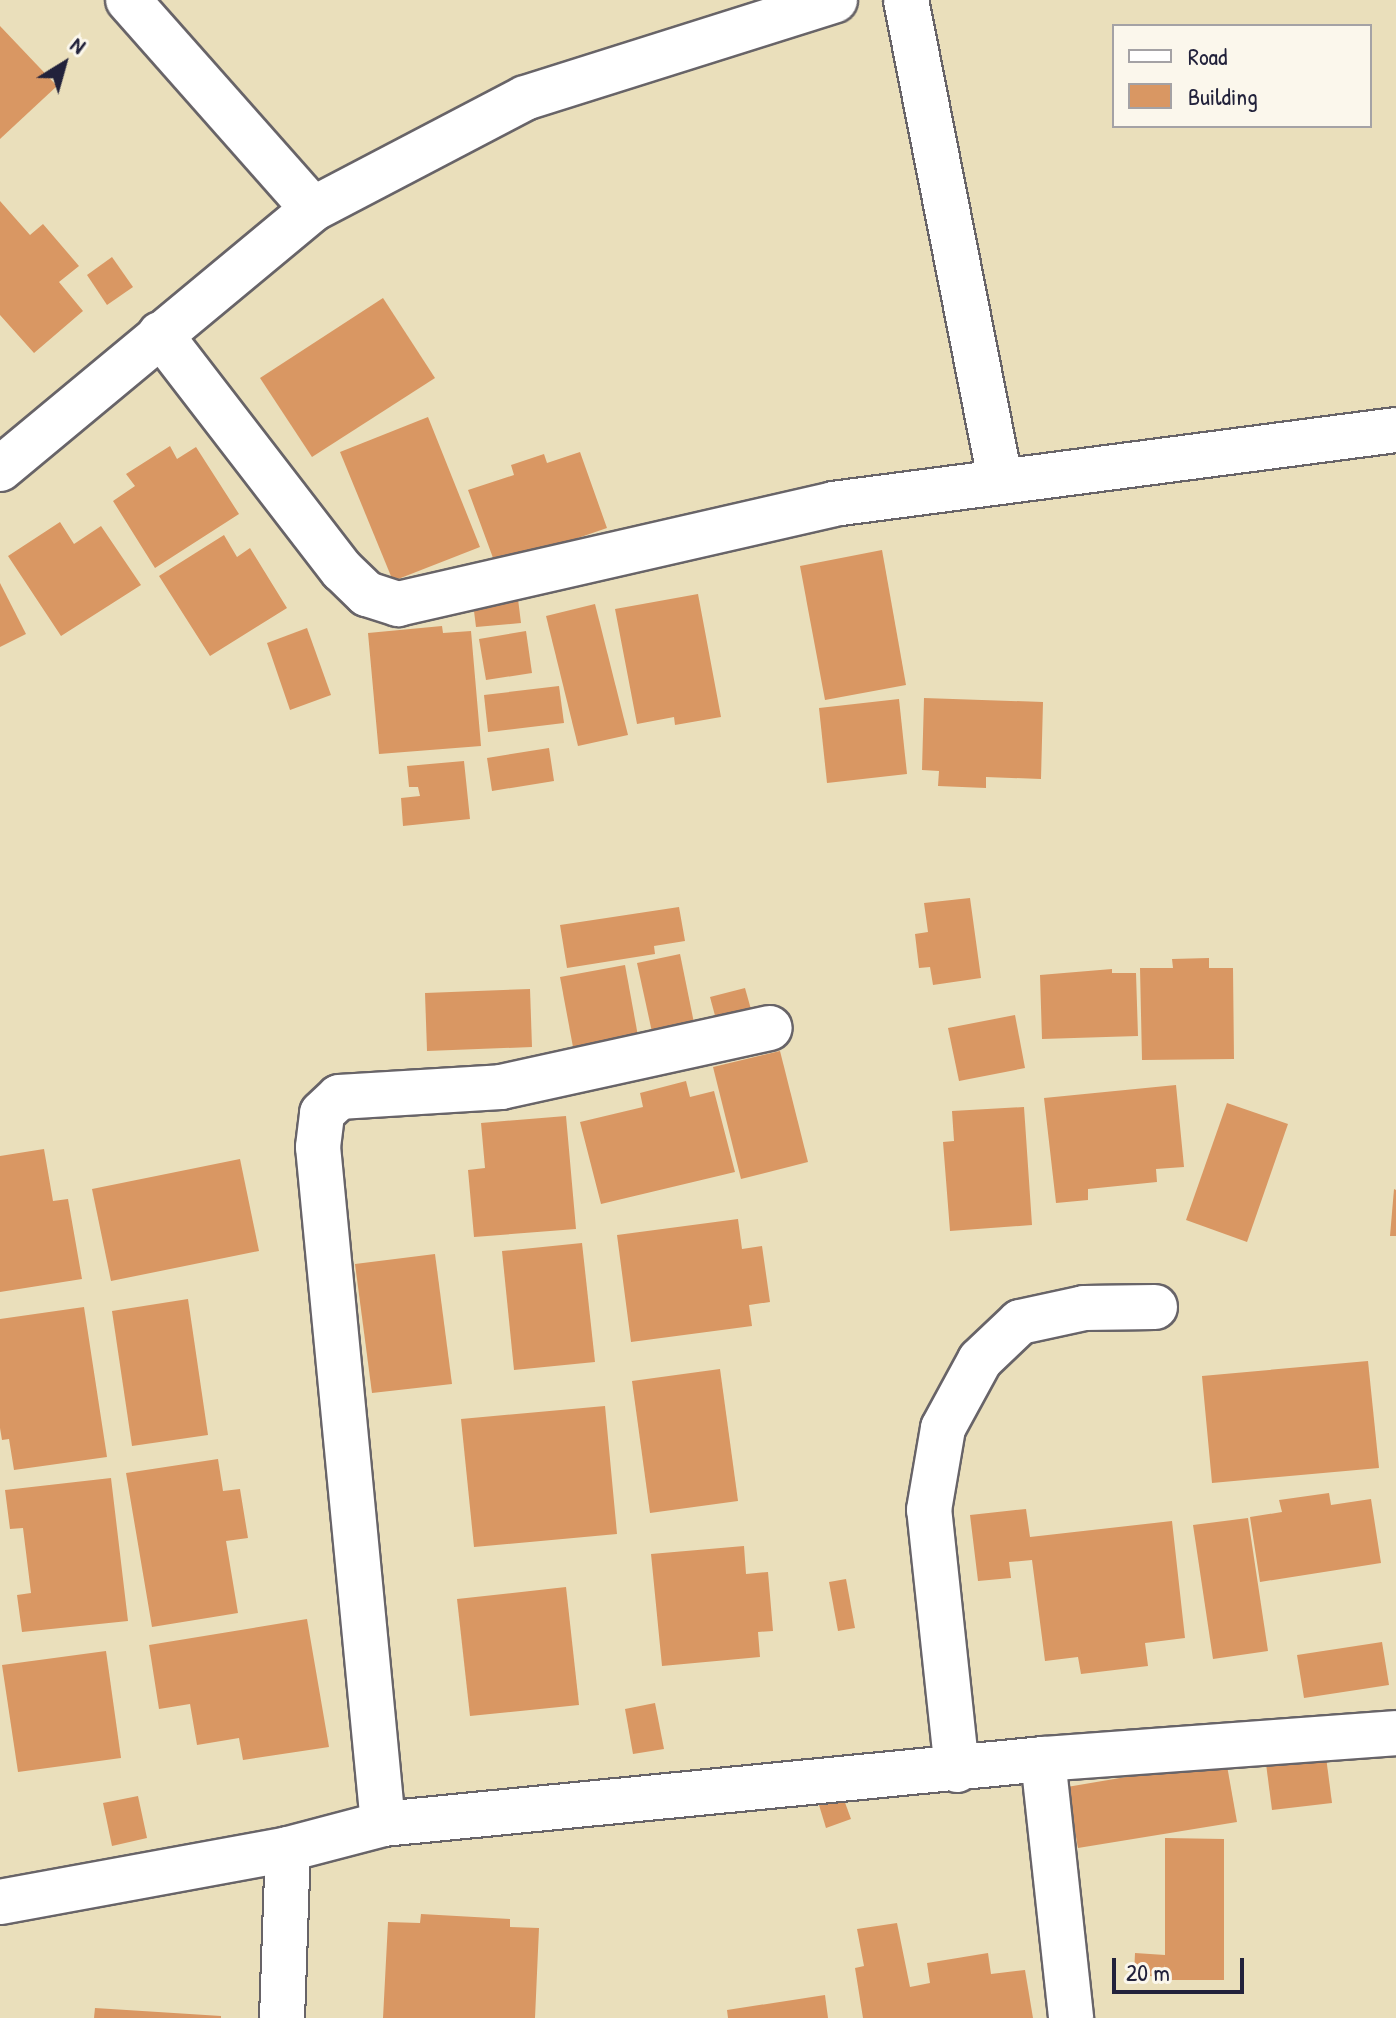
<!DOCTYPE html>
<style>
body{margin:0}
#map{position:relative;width:1396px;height:2018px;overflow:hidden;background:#eadfbb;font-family:"Patrick Hand",sans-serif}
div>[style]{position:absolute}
.building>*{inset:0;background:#d99763}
.roads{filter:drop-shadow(2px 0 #686468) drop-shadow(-2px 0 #686468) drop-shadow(0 2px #686468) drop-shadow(0 -2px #686468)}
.minor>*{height:44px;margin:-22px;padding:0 22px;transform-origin:22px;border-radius:22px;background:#fff}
span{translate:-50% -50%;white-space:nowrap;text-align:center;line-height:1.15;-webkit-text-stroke:6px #fbf7ec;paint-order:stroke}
.legend{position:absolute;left:1112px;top:24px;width:260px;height:104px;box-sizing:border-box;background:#fbf7ec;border:2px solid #a4a2a5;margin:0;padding:10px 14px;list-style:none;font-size:24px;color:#22223b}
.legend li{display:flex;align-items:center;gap:16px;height:40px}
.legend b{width:40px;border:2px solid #a4a2a5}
.north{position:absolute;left:24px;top:24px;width:80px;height:80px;-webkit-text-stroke:6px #fbf7ec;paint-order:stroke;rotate:37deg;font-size:22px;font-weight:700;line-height:32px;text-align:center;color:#22223b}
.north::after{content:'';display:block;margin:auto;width:28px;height:36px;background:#22223b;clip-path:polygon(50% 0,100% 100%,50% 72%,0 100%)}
.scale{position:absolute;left:1112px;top:1958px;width:132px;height:36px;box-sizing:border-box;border:4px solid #22223b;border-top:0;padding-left:10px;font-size:24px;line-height:28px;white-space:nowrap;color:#22223b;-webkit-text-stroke:6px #fbf7ec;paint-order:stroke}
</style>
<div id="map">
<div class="building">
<div style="clip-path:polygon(0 26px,57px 86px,0 139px)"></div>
<div style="clip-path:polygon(0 201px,30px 235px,43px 224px,79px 266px,59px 282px,83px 311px,34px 353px,0 315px)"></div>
<div style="clip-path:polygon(112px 257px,133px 287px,107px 305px,87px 275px)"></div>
<div style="clip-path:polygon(383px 298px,435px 378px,312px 457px,260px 378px)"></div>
<div style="clip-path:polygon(428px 417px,480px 547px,393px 581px,340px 452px)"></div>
<div style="clip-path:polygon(170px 446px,177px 459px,196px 447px,239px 514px,155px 568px,113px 501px,135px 486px,126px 474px)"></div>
<div style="clip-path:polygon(580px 452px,607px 528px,496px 566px,468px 490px,514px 475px,511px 465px,544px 454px,547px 463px)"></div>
<div style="clip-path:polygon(60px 522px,74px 544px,101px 526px,141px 585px,61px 636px,8px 556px)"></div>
<div style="clip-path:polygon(224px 535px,237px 557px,250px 548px,287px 608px,210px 656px,159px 576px)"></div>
<div style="clip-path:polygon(882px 550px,906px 685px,825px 700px,800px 566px)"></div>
<div style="clip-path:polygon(0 583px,26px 634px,0 647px)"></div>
<div style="clip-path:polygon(517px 591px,521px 623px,476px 627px,472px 595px)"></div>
<div style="clip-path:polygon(698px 594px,721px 717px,675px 725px,674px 717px,637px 724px,615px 609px)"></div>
<div style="clip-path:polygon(595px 604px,628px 735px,578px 746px,546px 616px)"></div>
<div style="clip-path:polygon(442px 626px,443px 633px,471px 631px,481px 746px,379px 754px,368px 633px)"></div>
<div style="clip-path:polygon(307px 628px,331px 695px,290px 710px,267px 643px)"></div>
<div style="clip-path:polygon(526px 631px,532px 673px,486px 680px,479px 639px)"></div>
<div style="clip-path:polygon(559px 686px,564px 723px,488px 732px,484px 695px)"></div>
<div style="clip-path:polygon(924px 698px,1043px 702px,1041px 779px,986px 777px,986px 788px,938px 786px,939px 771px,922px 770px)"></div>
<div style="clip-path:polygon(899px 699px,907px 774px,827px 783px,819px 708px)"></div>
<div style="clip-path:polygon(549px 748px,554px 781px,492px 791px,487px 758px)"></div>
<div style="clip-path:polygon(464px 761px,470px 819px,403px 826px,401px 798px,420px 796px,418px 787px,409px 787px,407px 766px)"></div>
<div style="clip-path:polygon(970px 898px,981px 978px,933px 985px,930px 967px,919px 968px,915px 934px,928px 932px,924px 903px)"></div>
<div style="clip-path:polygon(679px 907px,685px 941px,654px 946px,655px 954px,567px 968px,560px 925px)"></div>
<div style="clip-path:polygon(680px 954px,694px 1023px,652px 1032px,637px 963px)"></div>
<div style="clip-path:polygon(1209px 958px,1209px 968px,1233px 968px,1234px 1059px,1142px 1060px,1140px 968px,1173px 968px,1172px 959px)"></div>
<div style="clip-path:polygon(625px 965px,638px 1036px,573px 1047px,560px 977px)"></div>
<div style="clip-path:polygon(1112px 969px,1112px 973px,1136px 973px,1138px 1036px,1042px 1039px,1040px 975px)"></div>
<div style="clip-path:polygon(745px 988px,752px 1013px,717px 1023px,710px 997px)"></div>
<div style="clip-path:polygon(530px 989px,532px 1047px,427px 1051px,425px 993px)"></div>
<div style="clip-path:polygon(1015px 1015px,1025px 1068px,959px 1081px,948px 1028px)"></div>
<div style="clip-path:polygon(780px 1051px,808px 1162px,741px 1179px,713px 1067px)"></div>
<div style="clip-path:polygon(686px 1081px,690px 1097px,714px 1091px,735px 1172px,601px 1204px,580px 1122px,643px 1107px,640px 1093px)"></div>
<div style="clip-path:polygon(1176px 1085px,1184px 1167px,1156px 1169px,1157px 1182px,1088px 1189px,1088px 1200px,1056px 1203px,1044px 1098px)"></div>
<div style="clip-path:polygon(1227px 1103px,1288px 1124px,1247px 1242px,1186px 1220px)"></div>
<div style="clip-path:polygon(1024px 1107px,1032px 1225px,950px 1231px,943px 1142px,954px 1141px,952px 1111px)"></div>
<div style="clip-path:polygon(566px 1116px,576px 1229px,474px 1237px,468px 1170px,485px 1168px,481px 1123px)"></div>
<div style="clip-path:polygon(44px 1149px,53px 1201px,68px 1199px,82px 1279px,0 1292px,0 1156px)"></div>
<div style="clip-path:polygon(240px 1159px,259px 1251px,111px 1281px,92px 1189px)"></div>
<div style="clip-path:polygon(1394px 1189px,1396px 1190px,1396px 1236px,1390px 1236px)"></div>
<div style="clip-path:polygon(738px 1219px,742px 1249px,762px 1246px,770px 1302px,749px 1305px,752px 1326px,631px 1342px,617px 1235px)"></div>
<div style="clip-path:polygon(582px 1243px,595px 1362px,514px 1370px,502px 1251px)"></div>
<div style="clip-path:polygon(435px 1254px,452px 1384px,372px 1393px,355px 1264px)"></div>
<div style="clip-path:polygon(188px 1299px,208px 1435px,132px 1446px,112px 1311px)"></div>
<div style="clip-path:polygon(84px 1307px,107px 1457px,14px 1470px,9px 1439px,2px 1440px,0 1428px,0 1319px)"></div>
<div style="clip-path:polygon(1368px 1361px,1379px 1468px,1212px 1483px,1202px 1376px)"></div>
<div style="clip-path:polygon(720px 1369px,738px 1501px,650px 1513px,632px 1381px)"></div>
<div style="clip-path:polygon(605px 1406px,617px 1534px,474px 1547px,461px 1419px)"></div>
<div style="clip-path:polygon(218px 1459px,223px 1491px,240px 1489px,248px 1538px,226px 1541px,238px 1613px,152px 1627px,126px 1473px)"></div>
<div style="clip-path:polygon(111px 1478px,128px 1621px,22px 1632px,17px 1595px,31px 1593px,23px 1528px,10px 1529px,5px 1490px)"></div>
<div style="clip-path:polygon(1329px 1493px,1331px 1505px,1371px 1499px,1381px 1563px,1260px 1582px,1250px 1517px,1282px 1512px,1279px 1500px)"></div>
<div style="clip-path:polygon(1026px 1509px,1030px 1537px,1172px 1521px,1185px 1638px,1145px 1643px,1148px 1666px,1081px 1674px,1078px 1657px,1045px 1661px,1032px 1560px,1009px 1562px,1011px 1578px,978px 1581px,970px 1515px)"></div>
<div style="clip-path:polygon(1248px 1518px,1268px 1651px,1213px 1659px,1193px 1525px)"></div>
<div style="clip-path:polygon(744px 1546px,746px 1574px,768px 1572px,773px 1631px,758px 1632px,760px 1657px,662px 1666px,651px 1554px)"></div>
<div style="clip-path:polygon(846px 1579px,855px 1628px,838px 1631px,829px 1582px)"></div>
<div style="clip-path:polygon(566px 1587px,579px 1705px,470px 1716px,457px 1599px)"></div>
<div style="clip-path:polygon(307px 1619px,329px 1747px,243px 1760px,239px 1738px,197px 1745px,190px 1704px,159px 1709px,149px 1645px)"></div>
<div style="clip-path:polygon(1382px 1642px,1389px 1685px,1304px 1698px,1297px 1655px)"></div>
<div style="clip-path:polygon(106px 1651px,121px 1758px,18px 1772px,2px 1665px)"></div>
<div style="clip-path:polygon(655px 1703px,664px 1749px,633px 1754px,625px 1709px)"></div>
<div style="clip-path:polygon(1325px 1749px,1332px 1803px,1272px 1810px,1265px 1756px)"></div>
<div style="clip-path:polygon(1226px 1760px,1237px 1822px,1078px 1848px,1067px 1787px)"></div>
<div style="clip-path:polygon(138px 1796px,147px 1838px,112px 1846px,103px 1803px)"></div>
<div style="clip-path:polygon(843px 1797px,851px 1819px,826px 1828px,819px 1805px)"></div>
<div style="clip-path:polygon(1165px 1838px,1224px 1839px,1224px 1980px,1165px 1980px,1165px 1964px,1164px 1977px,1134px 1975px,1135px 1953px,1165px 1955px)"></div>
<div style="clip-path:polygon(421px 1914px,510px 1919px,510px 1927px,539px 1928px,535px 2018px,383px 2018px,388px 1922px,420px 1923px)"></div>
<div style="clip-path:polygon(897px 1923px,910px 1987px,930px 1983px,927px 1963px,988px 1953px,991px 1974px,1025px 1970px,1033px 2018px,863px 2018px,855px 1968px,864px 1966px,857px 1929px)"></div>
<div style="clip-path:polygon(825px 1995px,828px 2018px,728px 2018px,727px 2010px)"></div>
<div style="clip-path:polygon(95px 2008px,221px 2016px,221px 2018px,94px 2018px)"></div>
</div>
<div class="roads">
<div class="minor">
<div style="left:128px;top:0;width:279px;rotate:48.5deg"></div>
<div style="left:906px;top:0;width:491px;rotate:78.9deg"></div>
<div style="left:160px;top:334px;width:298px;rotate:52.4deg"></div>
<div style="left:342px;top:570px;width:35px;rotate:44deg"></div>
<div style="left:367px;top:594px;width:33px;rotate:18deg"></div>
<div style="left:398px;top:604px;width:446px;rotate:-12.9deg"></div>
<div style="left:833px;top:504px;width:568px;rotate:-7.49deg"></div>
<div style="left:0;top:469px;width:407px;rotate:-39.7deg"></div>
<div style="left:313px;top:209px;width:239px;rotate:-27.6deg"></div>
<div style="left:525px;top:98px;width:325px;rotate:-17.5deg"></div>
<div style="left:1043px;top:1759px;width:261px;rotate:83.8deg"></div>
<div style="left:957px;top:1770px;width:262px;rotate:-96.1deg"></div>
<div style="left:929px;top:1510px;width:83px;rotate:-80.3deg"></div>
<div style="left:943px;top:1428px;width:77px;rotate:-61.4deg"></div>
<div style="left:980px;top:1360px;width:55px;rotate:-43.5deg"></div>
<div style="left:1020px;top:1322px;width:66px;rotate:-12.3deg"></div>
<div style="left:1084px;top:1308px;width:71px;rotate:-0.8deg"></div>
<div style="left:383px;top:1824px;width:680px;rotate:-95.48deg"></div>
<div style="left:318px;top:1147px;width:34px;rotate:-83deg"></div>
<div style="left:322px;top:1113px;width:23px;rotate:-43deg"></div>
<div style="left:339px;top:1097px;width:162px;rotate:-3.5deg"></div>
<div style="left:501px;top:1087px;width:275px;rotate:-12.4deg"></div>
<div style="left:0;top:1902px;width:293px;rotate:-10.4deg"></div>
<div style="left:288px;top:1849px;width:98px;rotate:-14.7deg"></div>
<div style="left:383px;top:1824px;width:663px;rotate:-5.62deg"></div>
<div style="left:1043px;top:1759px;width:354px;rotate:-4.2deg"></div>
<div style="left:282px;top:2018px;width:169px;rotate:-88deg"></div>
</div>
</div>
<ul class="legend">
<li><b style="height:10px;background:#fff"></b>Road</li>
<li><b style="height:22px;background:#d99763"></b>Building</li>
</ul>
<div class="north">N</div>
<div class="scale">20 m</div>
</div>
